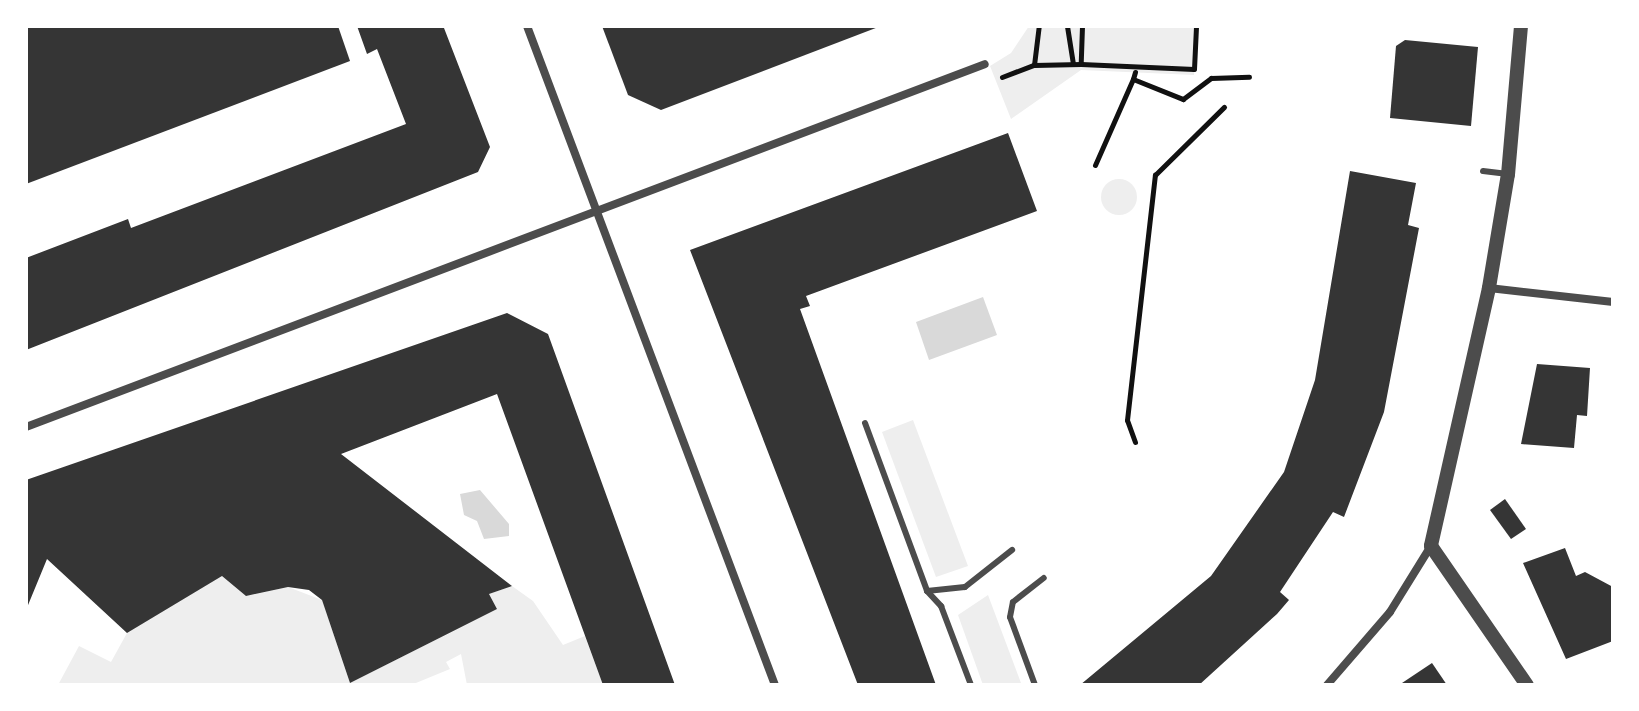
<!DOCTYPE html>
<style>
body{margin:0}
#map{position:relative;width:1639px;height:711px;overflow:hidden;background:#fff;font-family:"PT Sans",sans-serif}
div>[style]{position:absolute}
.green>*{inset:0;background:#eee}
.round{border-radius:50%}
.water>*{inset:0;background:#d9d9d9}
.building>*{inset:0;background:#353535}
.path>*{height:5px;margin:-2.5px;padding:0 2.5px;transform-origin:2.5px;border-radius:2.5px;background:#111}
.service>*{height:6px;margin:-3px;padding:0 3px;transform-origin:3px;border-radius:3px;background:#4c4c4c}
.minor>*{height:8px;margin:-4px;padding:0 4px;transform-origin:4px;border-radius:4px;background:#4c4c4c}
.tertiary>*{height:14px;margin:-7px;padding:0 7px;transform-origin:7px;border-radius:7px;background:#4c4c4c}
span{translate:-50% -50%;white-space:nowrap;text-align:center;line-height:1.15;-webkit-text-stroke:6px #fff;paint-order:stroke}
.frame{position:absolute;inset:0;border:28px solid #fff;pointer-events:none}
</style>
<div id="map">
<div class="green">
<div style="clip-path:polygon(1029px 26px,1226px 26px,1196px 28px,1194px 75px,1081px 70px,1011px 119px,990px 66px,1011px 53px)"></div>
<div class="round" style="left:1101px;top:179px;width:36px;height:36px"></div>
<div style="clip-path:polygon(913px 420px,968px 566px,936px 577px,882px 432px)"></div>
<div style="clip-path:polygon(222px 576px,246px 596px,288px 587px,322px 600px,350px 683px,497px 609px,489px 594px,512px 586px,533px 601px,563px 645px,585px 636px,603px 685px,467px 685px,461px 654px,446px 662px,450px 669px,411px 685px,58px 685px,79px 646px,111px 662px,127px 633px)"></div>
<div style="clip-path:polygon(988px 595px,1021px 683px,1014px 685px,983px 685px,958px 615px)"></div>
</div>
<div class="water">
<div style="clip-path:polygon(983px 297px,997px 335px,929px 360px,916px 322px)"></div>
<div style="clip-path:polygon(480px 490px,509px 524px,509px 536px,484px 539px,477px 521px,464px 515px,460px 494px)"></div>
</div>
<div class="building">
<div style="clip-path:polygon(26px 26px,338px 26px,350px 61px,26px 184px)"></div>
<div style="clip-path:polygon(357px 26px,444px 28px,490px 147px,478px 172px,26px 350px,26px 258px,128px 219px,131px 228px,406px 124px,377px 49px,367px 54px)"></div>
<div style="clip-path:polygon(602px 26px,881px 26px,661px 110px,628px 95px)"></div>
<div style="clip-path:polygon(1405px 40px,1478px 47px,1471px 126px,1390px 118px,1396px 46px)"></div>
<div style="clip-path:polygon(1008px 133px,1037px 211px,806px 296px,810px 306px,800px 309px,936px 685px,858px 685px,690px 250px)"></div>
<div style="clip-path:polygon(1350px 171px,1416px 183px,1408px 225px,1419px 228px,1384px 412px,1344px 517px,1333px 512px,1280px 592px,1289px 600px,1277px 614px,1199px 685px,1080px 685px,1211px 576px,1284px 472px,1315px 380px)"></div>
<div style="clip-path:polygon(507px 313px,548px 334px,675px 685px,603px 685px,497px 394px,341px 454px,512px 586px,489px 594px,497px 609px,350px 683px,322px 600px,309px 590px,288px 587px,246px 596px,222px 576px,127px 633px,47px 559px,26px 610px,26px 480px)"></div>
<div style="clip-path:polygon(1537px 364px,1590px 368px,1587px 416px,1577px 415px,1574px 448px,1521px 444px)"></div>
<div style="clip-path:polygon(1505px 499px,1526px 529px,1511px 539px,1490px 510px)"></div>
<div style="clip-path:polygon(1565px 548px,1576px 576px,1585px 572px,1613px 587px,1613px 641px,1566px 659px,1523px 563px)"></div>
<div style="clip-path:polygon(1432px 663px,1447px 685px,1399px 685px)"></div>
</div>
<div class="path">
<div style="left:1067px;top:26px;width:38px;rotate:81deg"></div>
<div style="left:1082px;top:26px;width:38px;rotate:92deg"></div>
<div style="left:1081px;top:64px;width:113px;rotate:2.5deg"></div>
<div style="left:1194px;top:69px;width:43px;rotate:-87.3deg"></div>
<div style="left:1034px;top:65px;width:39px;rotate:-83deg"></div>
<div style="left:1135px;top:72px;width:7px;rotate:106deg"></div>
<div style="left:1133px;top:79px;width:54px;rotate:21.8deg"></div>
<div style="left:1183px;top:99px;width:35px;rotate:-37deg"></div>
<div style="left:1211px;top:78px;width:38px;rotate:-2deg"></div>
<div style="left:1002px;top:77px;width:34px;rotate:-21deg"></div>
<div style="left:1034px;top:65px;width:47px;rotate:-1.2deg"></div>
<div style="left:1095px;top:165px;width:94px;rotate:-66.2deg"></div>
<div style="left:1135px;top:442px;width:23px;rotate:-110deg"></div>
<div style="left:1127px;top:420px;width:247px;rotate:-83.5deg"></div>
<div style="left:1155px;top:175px;width:97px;rotate:-44.6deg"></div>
</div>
<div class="service">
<div style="left:1483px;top:171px;width:25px;rotate:7deg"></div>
<div style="left:865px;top:423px;width:179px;rotate:69.7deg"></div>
<div style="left:927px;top:591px;width:38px;rotate:-6deg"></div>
<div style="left:965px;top:587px;width:60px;rotate:-38.2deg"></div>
<div style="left:927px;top:591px;width:21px;rotate:47deg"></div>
<div style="left:941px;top:606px;width:85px;rotate:69.2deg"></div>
<div style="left:1035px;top:685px;width:72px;rotate:-110.2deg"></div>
<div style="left:1010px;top:617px;width:15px;rotate:-79deg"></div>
<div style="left:1013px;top:602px;width:39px;rotate:-38deg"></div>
</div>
<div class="minor">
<div style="left:527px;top:26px;width:704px;rotate:69.38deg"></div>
<div style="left:1489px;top:288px;width:125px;rotate:6.4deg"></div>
<div style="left:26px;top:427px;width:1025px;rotate:-20.73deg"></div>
<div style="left:1327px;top:685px;width:96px;rotate:-49.2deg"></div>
<div style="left:1390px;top:612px;width:78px;rotate:-58.2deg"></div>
</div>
<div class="tertiary">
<div style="left:1521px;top:26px;width:149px;rotate:95deg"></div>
<div style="left:1508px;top:174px;width:116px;rotate:99.5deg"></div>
<div style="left:1489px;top:288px;width:264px;rotate:102.7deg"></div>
<div style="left:1431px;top:546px;width:169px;rotate:55.4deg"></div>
</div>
<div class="frame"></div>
</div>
